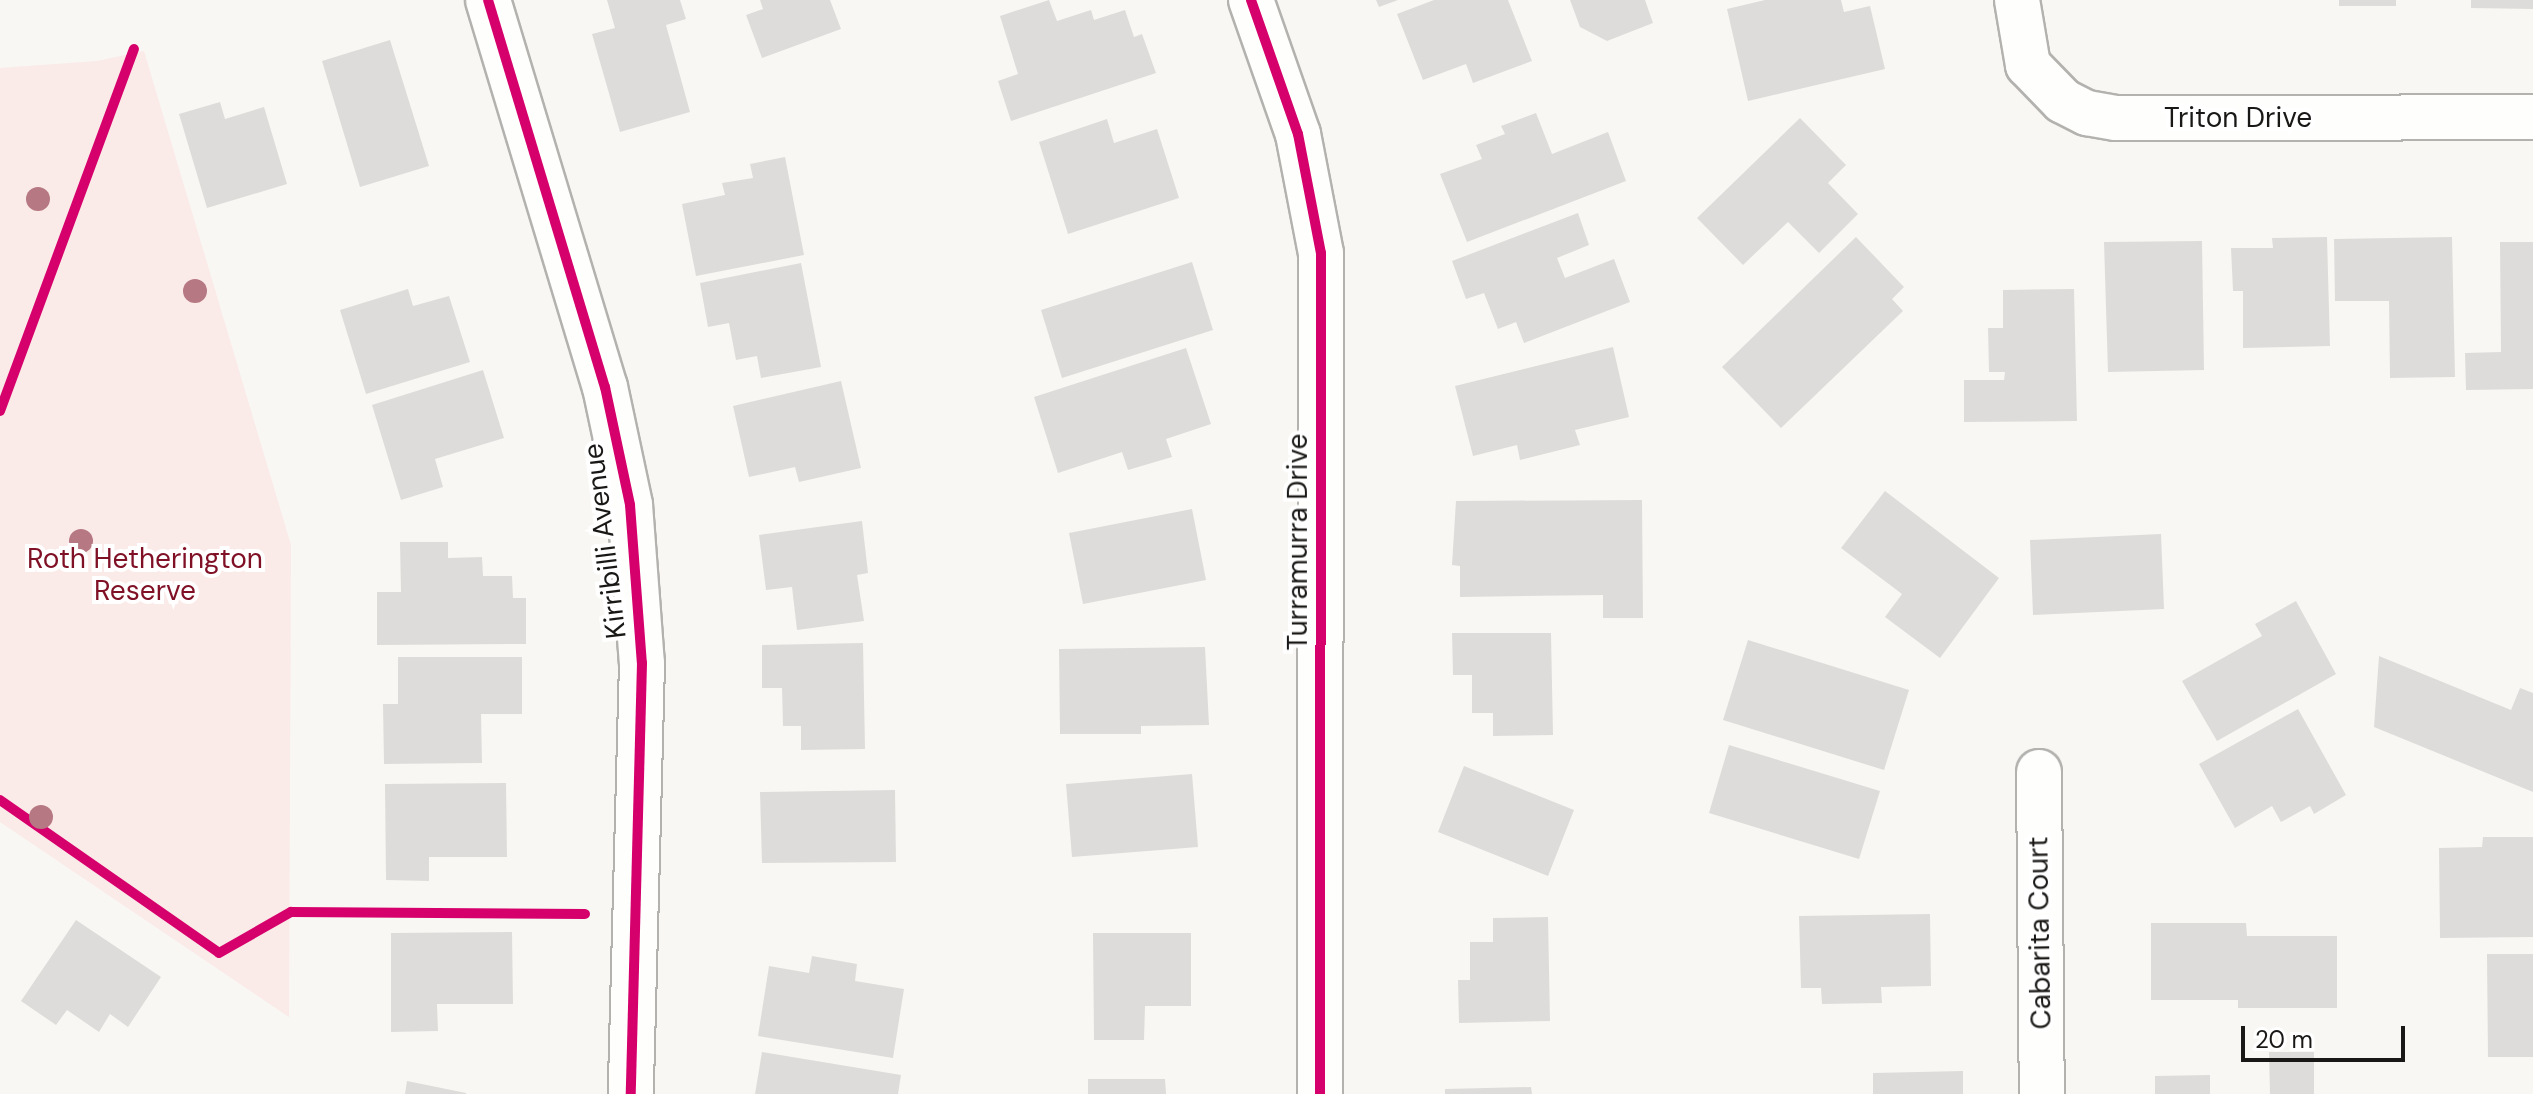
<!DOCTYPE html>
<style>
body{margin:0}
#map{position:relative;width:2533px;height:1094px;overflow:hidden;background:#f9f7f3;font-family:"DM Sans",sans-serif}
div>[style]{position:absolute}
.green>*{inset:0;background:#faeae8}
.building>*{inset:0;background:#dedcda}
.roads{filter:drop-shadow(2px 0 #b3b2af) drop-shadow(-2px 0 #b3b2af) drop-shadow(0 2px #b3b2af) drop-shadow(0 -2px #b3b2af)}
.minor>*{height:44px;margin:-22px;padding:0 22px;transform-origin:22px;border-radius:22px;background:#fefefd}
.cycleway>*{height:10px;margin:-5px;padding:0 5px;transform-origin:5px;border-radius:5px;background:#d6006c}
.trees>*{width:24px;height:24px;margin:-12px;border-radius:50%;background:#b67882}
span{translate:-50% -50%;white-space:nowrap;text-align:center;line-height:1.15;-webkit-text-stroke:8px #fff;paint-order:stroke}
.street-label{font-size:28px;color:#191816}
.park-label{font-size:28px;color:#7f1025}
.scale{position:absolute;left:2241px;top:1026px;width:164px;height:36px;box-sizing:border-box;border:4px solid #191816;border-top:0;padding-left:10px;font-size:24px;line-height:28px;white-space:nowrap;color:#191816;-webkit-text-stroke:6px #fff;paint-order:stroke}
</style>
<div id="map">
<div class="green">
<div style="clip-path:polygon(144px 51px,291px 545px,289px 1017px,0 822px,0 68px,97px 61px)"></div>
</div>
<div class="building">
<div style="clip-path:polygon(607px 0,680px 0,686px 19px,666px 25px,690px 112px,620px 132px,592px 34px,615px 28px)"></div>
<div style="clip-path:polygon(760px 0,830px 0,841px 29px,762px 58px,746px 15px,763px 9px)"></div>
<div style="clip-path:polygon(1049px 0,1057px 21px,1091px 10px,1094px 20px,1125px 10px,1134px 37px,1142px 34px,1156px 73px,1011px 121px,998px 81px,1018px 74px,1000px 16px)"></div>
<div style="clip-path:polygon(1376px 0,1398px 0,1379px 7px)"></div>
<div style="clip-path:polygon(1434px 0,1508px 0,1532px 61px,1473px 83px,1466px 64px,1423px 80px,1397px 14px)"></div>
<div style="clip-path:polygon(1570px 0,1645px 0,1653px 23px,1607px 41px,1580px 27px)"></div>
<div style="clip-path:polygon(1765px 0,1841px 0,1844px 12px,1870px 6px,1885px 69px,1748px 101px,1727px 9px)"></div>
<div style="clip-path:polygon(2339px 0,2396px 0,2396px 6px,2339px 6px)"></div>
<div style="clip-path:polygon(2471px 0,2533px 0,2533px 9px,2471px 8px)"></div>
<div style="clip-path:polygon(390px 40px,429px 166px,360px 187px,322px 61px)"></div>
<div style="clip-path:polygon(220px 102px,225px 119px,264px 107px,287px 184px,207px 208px,179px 114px)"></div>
<div style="clip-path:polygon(1536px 113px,1552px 154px,1608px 132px,1626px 181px,1467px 242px,1440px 174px,1482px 159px,1476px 145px,1505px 134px,1501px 126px)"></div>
<div style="clip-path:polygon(1800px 118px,1846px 165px,1828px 183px,1858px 214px,1819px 253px,1788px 222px,1743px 265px,1697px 218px)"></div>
<div style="clip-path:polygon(1107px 119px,1114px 143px,1157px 129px,1179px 198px,1068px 234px,1039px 142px)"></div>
<div style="clip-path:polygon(785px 157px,804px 255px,696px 276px,682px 204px,725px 195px,722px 183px,753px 178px,750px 164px)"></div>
<div style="clip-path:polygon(1578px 213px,1589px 245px,1557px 258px,1565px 278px,1614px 259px,1630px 302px,1524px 343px,1516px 322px,1498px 329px,1484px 293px,1466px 299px,1452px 261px)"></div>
<div style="clip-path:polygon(1856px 237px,1904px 287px,1892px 299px,1903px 311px,1781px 428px,1722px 367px)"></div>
<div style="clip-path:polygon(2327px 237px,2330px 346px,2243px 348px,2243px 291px,2233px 291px,2231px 248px,2273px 248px,2272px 238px)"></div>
<div style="clip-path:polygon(2452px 237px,2455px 377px,2390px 378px,2389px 301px,2335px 301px,2334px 239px)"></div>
<div style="clip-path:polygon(2202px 241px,2204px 370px,2108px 372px,2104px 242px)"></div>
<div style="clip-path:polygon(2500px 242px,2533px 242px,2533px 389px,2466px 390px,2465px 353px,2501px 352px)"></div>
<div style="clip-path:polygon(1192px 262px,1213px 330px,1062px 378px,1041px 310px)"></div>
<div style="clip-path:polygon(801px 263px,821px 367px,761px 378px,757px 356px,736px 360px,729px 323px,708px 327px,700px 283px)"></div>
<div style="clip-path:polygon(408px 289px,413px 306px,449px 296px,470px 362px,366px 394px,340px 310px)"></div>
<div style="clip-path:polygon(2074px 289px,2077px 421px,1964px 422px,1964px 380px,2004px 380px,2005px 372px,1989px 372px,1988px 328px,2003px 328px,2003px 290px)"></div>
<div style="clip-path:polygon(1613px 347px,1629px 417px,1575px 430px,1580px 445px,1520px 460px,1517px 445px,1473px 456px,1455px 386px)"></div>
<div style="clip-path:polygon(1186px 348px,1211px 424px,1166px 439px,1172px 457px,1128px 470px,1122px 452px,1058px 473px,1034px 397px)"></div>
<div style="clip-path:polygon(483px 370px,504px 438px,435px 459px,443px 487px,401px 500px,372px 405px)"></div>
<div style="clip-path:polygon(841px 381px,861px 468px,799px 482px,795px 467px,749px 477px,733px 406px)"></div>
<div style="clip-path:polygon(1885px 491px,1999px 578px,1940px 658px,1885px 617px,1902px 594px,1841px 548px)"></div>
<div style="clip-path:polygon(1642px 500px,1643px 618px,1603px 618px,1603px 595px,1460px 597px,1460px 566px,1452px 565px,1456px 501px)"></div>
<div style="clip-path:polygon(1192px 509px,1206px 580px,1083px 604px,1069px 533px)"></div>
<div style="clip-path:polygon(862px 521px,868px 573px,857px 575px,864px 621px,797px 630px,792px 587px,766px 590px,759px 535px)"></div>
<div style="clip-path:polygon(2161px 534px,2164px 609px,2033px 615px,2030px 540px)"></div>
<div style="clip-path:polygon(400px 542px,448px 542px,448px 558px,482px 557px,483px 576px,512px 576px,513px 598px,526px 598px,526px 644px,377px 645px,377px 592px,401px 592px)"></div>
<div style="clip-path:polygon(2296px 601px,2336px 674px,2217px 741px,2182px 681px,2262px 636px,2255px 624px)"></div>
<div style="clip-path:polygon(1452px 633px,1551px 633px,1553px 735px,1493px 736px,1493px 713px,1472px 713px,1472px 675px,1453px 675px)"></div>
<div style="clip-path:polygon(1748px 640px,1909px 690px,1884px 770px,1723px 720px)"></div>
<div style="clip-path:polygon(863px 643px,865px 749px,801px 750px,801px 726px,783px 726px,782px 688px,762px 688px,762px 645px)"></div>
<div style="clip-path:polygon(1205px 647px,1209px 725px,1141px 726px,1141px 734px,1060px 734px,1059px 649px)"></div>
<div style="clip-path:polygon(2379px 656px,2511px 710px,2520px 688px,2533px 693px,2533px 792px,2374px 727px)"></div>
<div style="clip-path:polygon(398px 657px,522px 657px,522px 714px,481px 714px,482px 763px,384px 764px,383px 704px,398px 704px)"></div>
<div style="clip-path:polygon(2298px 709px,2346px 795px,2314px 814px,2310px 806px,2281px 822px,2272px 806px,2235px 828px,2199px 764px)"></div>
<div style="clip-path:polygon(1729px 745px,1880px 791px,1859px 859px,1709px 813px)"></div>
<div style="clip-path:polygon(1464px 766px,1574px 810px,1548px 876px,1438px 832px)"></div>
<div style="clip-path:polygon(1192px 774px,1198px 847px,1072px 857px,1066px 784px)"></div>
<div style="clip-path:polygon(506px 783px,507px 857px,429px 857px,429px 881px,386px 880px,385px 784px)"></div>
<div style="clip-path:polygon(895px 790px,896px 862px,762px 863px,760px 792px)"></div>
<div style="clip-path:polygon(2483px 837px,2533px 837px,2533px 937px,2440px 938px,2439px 848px,2482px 847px)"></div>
<div style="clip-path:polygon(1930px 914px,1931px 986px,1881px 987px,1882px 1003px,1822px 1004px,1821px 988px,1801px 988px,1799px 916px)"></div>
<div style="clip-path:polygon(1548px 917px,1550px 1021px,1459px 1023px,1458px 980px,1470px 980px,1470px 942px,1493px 942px,1493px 918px)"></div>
<div style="clip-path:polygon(76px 920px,161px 977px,128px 1027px,110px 1014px,99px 1032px,67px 1010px,56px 1025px,21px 1001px)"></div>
<div style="clip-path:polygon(2151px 923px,2246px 923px,2247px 936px,2337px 936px,2337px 1008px,2238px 1008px,2238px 1000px,2151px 1000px)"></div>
<div style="clip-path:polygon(512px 932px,513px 1004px,437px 1004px,438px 1031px,391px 1032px,391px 933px)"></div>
<div style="clip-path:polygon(1093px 933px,1191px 933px,1191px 1006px,1145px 1006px,1144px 1040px,1094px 1040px)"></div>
<div style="clip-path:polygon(2487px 954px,2533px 954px,2533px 1057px,2488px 1057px)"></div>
<div style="clip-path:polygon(812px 956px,857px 964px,855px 981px,904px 989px,893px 1058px,758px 1036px,769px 966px,809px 973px)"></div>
<div style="clip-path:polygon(762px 1052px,901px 1075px,898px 1094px,755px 1094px)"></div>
<div style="clip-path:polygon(2269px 1052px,2314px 1052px,2314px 1094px,2270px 1094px)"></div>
<div style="clip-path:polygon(1963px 1071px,1963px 1094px,1873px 1094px,1873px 1073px)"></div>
<div style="clip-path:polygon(2210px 1075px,2210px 1094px,2155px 1094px,2155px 1076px)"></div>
<div style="clip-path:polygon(1088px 1079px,1165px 1079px,1166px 1094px,1088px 1094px)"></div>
<div style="clip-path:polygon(407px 1081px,466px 1093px,466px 1094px,405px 1094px)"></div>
<div style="clip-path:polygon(1531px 1087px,1532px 1094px,1445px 1094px,1445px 1089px)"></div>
</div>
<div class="roads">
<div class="minor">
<div style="left:488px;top:0;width:404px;rotate:73.2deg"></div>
<div style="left:605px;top:387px;width:121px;rotate:78deg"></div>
<div style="left:630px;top:505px;width:158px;rotate:85.7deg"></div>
<div style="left:642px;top:663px;width:431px;rotate:91.5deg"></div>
<div style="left:1251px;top:0;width:142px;rotate:70.7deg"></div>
<div style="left:1298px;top:134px;width:121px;rotate:79.1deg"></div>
<div style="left:1321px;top:253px;width:841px;rotate:90.07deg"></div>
<div style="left:2017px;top:0;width:66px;rotate:80.4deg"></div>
<div style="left:2028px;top:65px;width:50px;rotate:45.8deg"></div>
<div style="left:2063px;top:101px;width:27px;rotate:27deg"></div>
<div style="left:2087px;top:113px;width:29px;rotate:10deg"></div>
<div style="left:2116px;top:118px;width:417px;rotate:-0.1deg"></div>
<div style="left:2039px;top:772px;width:322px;rotate:89.5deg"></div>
</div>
</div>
<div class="cycleway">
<div style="left:488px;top:0;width:404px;rotate:73.2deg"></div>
<div style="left:605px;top:387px;width:121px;rotate:78deg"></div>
<div style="left:630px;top:505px;width:158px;rotate:85.7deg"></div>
<div style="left:642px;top:663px;width:431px;rotate:91.5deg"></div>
<div style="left:1251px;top:0;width:142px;rotate:70.7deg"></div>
<div style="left:1298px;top:134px;width:121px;rotate:79.1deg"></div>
<div style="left:1321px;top:253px;width:841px;rotate:90.07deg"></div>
<div style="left:0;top:411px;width:386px;rotate:-69.7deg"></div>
<div style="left:0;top:800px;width:267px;rotate:34.9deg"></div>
<div style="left:219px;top:953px;width:83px;rotate:-29.7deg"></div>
<div style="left:291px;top:912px;width:294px;rotate:0.4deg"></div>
</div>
<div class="trees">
<div style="left:38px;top:199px"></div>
<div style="left:195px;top:291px"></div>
<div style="left:81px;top:541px"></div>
<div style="left:41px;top:817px"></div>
</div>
<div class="street-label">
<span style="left:2238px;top:118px">Triton Drive</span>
<span style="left:605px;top:541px;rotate:-97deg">Kirribilli Avenue</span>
<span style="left:1298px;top:542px;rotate:-90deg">Turramurra Drive</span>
<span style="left:2040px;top:933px;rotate:-91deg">Cabarita Court</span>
</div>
<div class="park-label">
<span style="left:145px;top:575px">Roth Hetherington<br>Reserve</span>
</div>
<div class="scale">20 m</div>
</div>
